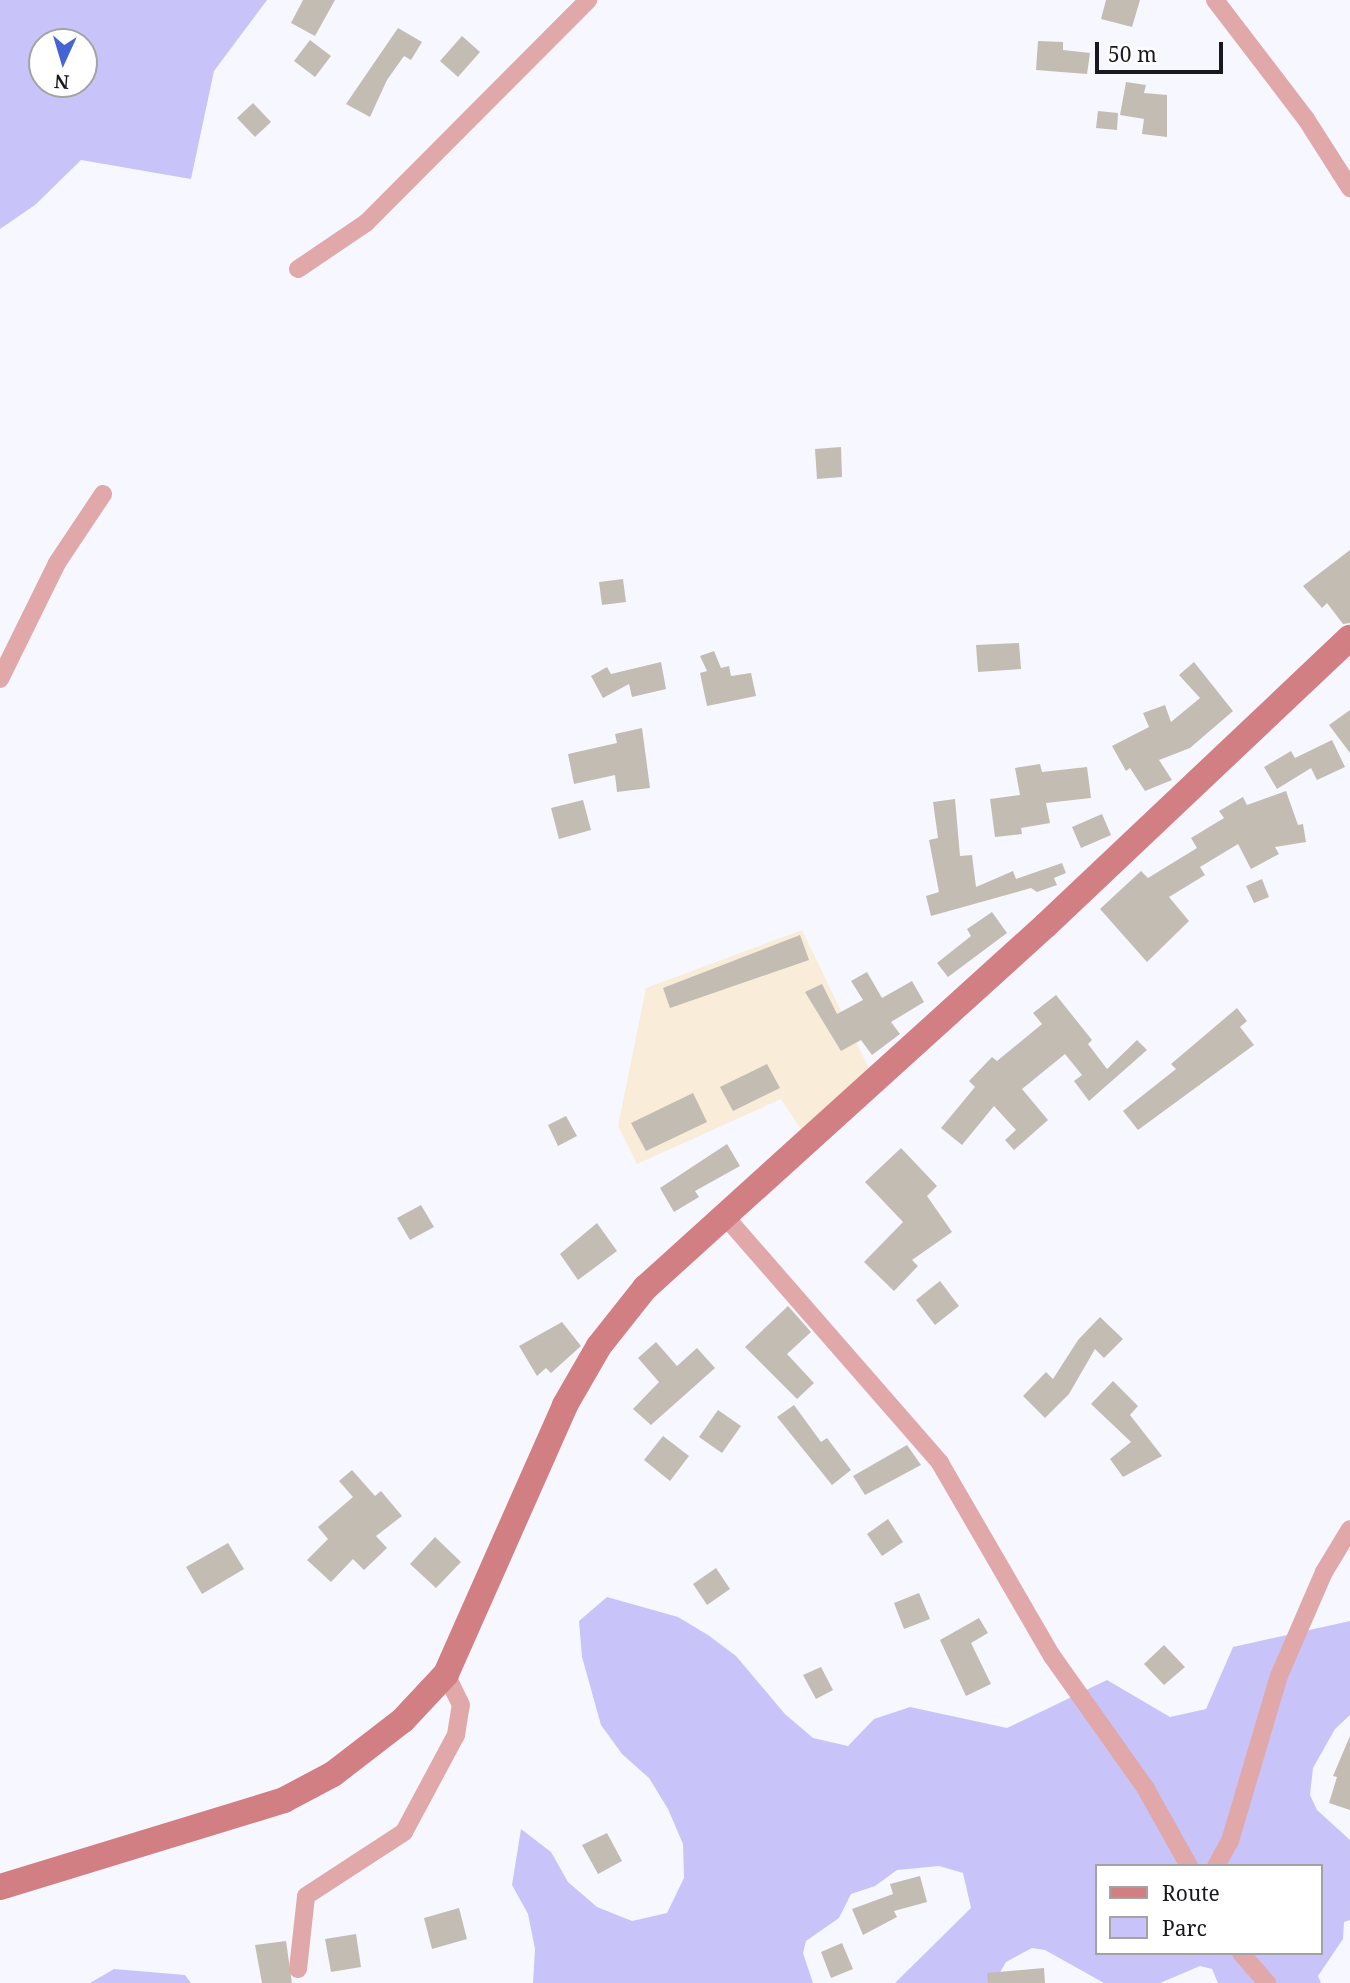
<!DOCTYPE html>
<style>
body{margin:0}
#map{position:relative;width:1350px;height:1983px;overflow:hidden;background:#f7f7ff;font-family:"Noto Serif",serif}
div>[style]{position:absolute}
.education>*{inset:0;background:#f9ecd8}
.green>*{inset:0;background:#c8c4f9}
.building>*{inset:0;background:#c3bcb2}
.minor>*{height:18px;margin:-9px;padding:0 9px;transform-origin:9px;border-radius:9px;background:#e1a8aa}
.secondary>*{height:26px;margin:-13px;padding:0 13px;transform-origin:13px;border-radius:13px;background:#d27f84}
span{translate:-50% -50%;white-space:nowrap;text-align:center;line-height:1.15;-webkit-text-stroke:6px #fff;paint-order:stroke}
.legend{position:absolute;left:1095px;top:1864px;width:228px;height:91px;box-sizing:border-box;background:#fff;border:2px solid #a3a3a4;margin:0;padding:9px 12px;list-style:none;font-size:21px;color:#19181c}
.legend li{display:flex;align-items:center;gap:14px;height:35px}
.legend b{width:35px;border:2px solid #a3a3a4}
.north{position:absolute;left:28px;top:28px;width:70px;height:70px;box-sizing:border-box;background:#fff;border:2px solid #a3a3a4;border-radius:50%;rotate:184deg;font-size:19px;font-weight:700;line-height:28px;text-align:center;color:#19181c}
.north::after{content:'';display:block;margin:auto;width:24px;height:32px;background:#4464d6;clip-path:polygon(50% 0,100% 100%,50% 72%,0 100%)}
.scale{position:absolute;left:1095px;top:42px;width:128px;height:32px;box-sizing:border-box;border:4px solid #19181c;border-top:0;padding-left:9px;font-size:21px;line-height:24px;white-space:nowrap;color:#19181c;-webkit-text-stroke:5px #fff;paint-order:stroke}
</style>
<div id="map">
<div class="education">
<div style="clip-path:polygon(802px 930px,871px 1073px,802px 1131px,781px 1099px,637px 1164px,618px 1126px,646px 988px)"></div>
</div>
<div class="green">
<div style="clip-path:polygon(evenodd,0 0,267px 0,214px 71px,191px 179px,81px 160px,35px 205px,0 229px,0 0,42px 42px,84px 42px,84px 84px,42px 84px,42px 42px)"></div>
<div style="clip-path:polygon(evenodd,607px 1597px,678px 1617px,708px 1635px,736px 1656px,785px 1714px,813px 1738px,848px 1746px,874px 1719px,910px 1707px,1007px 1728px,1107px 1680px,1170px 1717px,1206px 1709px,1233px 1647px,1350px 1621px,1350px 1715px,1335px 1729px,1313px 1768px,1310px 1795px,1317px 1810px,1350px 1840px,1350px 1920px,1344px 1922px,1343px 1939px,1318px 1976px,1321px 1983px,1218px 1983px,1212px 1969px,1200px 1966px,1160px 1983px,1104px 1983px,1045px 1950px,1032px 1948px,1006px 1962px,994px 1983px,895px 1983px,971px 1908px,963px 1873px,939px 1866px,897px 1870px,875px 1886px,851px 1894px,839px 1918px,806px 1941px,803px 1953px,813px 1983px,533px 1983px,535px 1949px,528px 1914px,512px 1885px,521px 1829px,551px 1852px,568px 1882px,597px 1907px,632px 1921px,667px 1913px,684px 1878px,683px 1844px,668px 1809px,649px 1778px,622px 1754px,601px 1725px,582px 1657px,579px 1621px,607px 1597px,1096px 1866px,1320px 1866px,1320px 1953px,1096px 1953px,1096px 1866px)"></div>
<div style="clip-path:polygon(114px 1969px,185px 1975px,191px 1983px,90px 1983px)"></div>
</div>
<div class="building">
<div style="clip-path:polygon(303px 0,335px 0,315px 36px,291px 23px)"></div>
<div style="clip-path:polygon(1106px 0,1140px 0,1132px 27px,1101px 19px)"></div>
<div style="clip-path:polygon(398px 28px,422px 42px,411px 60px,404px 56px,387px 80px,370px 117px,346px 104px)"></div>
<div style="clip-path:polygon(462px 36px,480px 52px,458px 77px,440px 61px)"></div>
<div style="clip-path:polygon(310px 40px,331px 56px,315px 77px,294px 61px)"></div>
<div style="clip-path:polygon(1038px 41px,1063px 42px,1063px 50px,1090px 53px,1087px 74px,1036px 70px)"></div>
<div style="clip-path:polygon(1126px 82px,1146px 85px,1144px 93px,1167px 95px,1167px 137px,1142px 134px,1144px 119px,1120px 115px)"></div>
<div style="clip-path:polygon(253px 103px,271px 122px,255px 137px,237px 118px)"></div>
<div style="clip-path:polygon(1098px 111px,1118px 113px,1117px 130px,1096px 128px)"></div>
<div style="clip-path:polygon(841px 447px,842px 477px,817px 479px,815px 449px)"></div>
<div style="clip-path:polygon(1350px 550px,1350px 623px,1343px 624px,1327px 603px,1322px 608px,1303px 586px)"></div>
<div style="clip-path:polygon(623px 579px,626px 602px,602px 605px,599px 582px)"></div>
<div style="clip-path:polygon(1019px 643px,1021px 669px,978px 672px,976px 645px)"></div>
<div style="clip-path:polygon(714px 651px,721px 668px,729px 666px,731px 676px,751px 673px,756px 696px,707px 706px,700px 673px,707px 671px,700px 656px)"></div>
<div style="clip-path:polygon(661px 662px,666px 689px,632px 697px,629px 684px,603px 698px,591px 676px,607px 667px,611px 674px)"></div>
<div style="clip-path:polygon(1194px 662px,1233px 711px,1190px 748px,1159px 760px,1172px 780px,1145px 791px,1130px 768px,1126px 771px,1112px 746px,1149px 727px,1143px 713px,1165px 705px,1171px 722px,1200px 698px,1179px 675px)"></div>
<div style="clip-path:polygon(1350px 710px,1350px 753px,1329px 725px)"></div>
<div style="clip-path:polygon(642px 728px,650px 788px,617px 792px,615px 775px,574px 784px,568px 754px,617px 743px,615px 734px)"></div>
<div style="clip-path:polygon(1332px 740px,1345px 767px,1317px 780px,1311px 768px,1277px 789px,1264px 767px,1291px 751px,1295px 758px)"></div>
<div style="clip-path:polygon(1040px 764px,1042px 772px,1087px 767px,1091px 798px,1046px 803px,1050px 823px,1021px 828px,1022px 834px,995px 837px,990px 799px,1020px 795px,1015px 768px)"></div>
<div style="clip-path:polygon(1286px 791px,1298px 825px,1303px 824px,1306px 842px,1275px 847px,1279px 854px,1251px 869px,1238px 844px,1200px 867px,1205px 875px,1169px 897px,1189px 921px,1147px 962px,1100px 909px,1141px 871px,1148px 878px,1197px 848px,1191px 838px,1224px 818px,1219px 811px,1243px 797px,1247px 805px)"></div>
<div style="clip-path:polygon(955px 799px,960px 856px,972px 855px,976px 887px,1013px 871px,1016px 879px,1062px 863px,1066px 873px,1054px 878px,1057px 885px,1037px 892px,1031px 888px,931px 916px,926px 896px,939px 892px,929px 840px,938px 838px,933px 802px)"></div>
<div style="clip-path:polygon(583px 800px,591px 830px,559px 839px,551px 808px)"></div>
<div style="clip-path:polygon(1102px 814px,1111px 835px,1081px 848px,1072px 827px)"></div>
<div style="clip-path:polygon(1262px 879px,1269px 897px,1254px 903px,1246px 886px)"></div>
<div style="clip-path:polygon(992px 912px,1007px 933px,948px 977px,937px 963px,971px 936px,967px 929px)"></div>
<div style="clip-path:polygon(800px 935px,809px 960px,670px 1008px,663px 988px)"></div>
<div style="clip-path:polygon(867px 972px,882px 998px,912px 981px,924px 1002px,891px 1022px,900px 1034px,872px 1055px,861px 1040px,841px 1051px,805px 992px,822px 984px,837px 1014px,863px 1000px,851px 981px)"></div>
<div style="clip-path:polygon(1056px 995px,1092px 1040px,1088px 1044px,1107px 1069px,1137px 1040px,1147px 1050px,1089px 1101px,1074px 1081px,1082px 1075px,1065px 1054px,1022px 1089px,1048px 1120px,1014px 1150px,1005px 1140px,1016px 1130px,994px 1106px,962px 1145px,941px 1128px,975px 1087px,969px 1081px,992px 1057px,997px 1061px,1042px 1024px,1033px 1013px)"></div>
<div style="clip-path:polygon(1237px 1008px,1247px 1021px,1240px 1027px,1254px 1045px,1138px 1130px,1123px 1111px,1176px 1069px,1171px 1064px)"></div>
<div style="clip-path:polygon(767px 1064px,780px 1088px,733px 1111px,720px 1087px)"></div>
<div style="clip-path:polygon(693px 1093px,707px 1122px,646px 1151px,631px 1123px)"></div>
<div style="clip-path:polygon(566px 1116px,577px 1136px,558px 1146px,548px 1125px)"></div>
<div style="clip-path:polygon(727px 1144px,740px 1166px,695px 1191px,699px 1197px,674px 1212px,660px 1188px)"></div>
<div style="clip-path:polygon(901px 1148px,937px 1186px,927px 1196px,952px 1232px,912px 1260px,918px 1266px,894px 1291px,864px 1262px,903px 1222px,865px 1182px)"></div>
<div style="clip-path:polygon(421px 1205px,434px 1227px,410px 1240px,397px 1218px)"></div>
<div style="clip-path:polygon(597px 1223px,617px 1251px,578px 1280px,560px 1254px)"></div>
<div style="clip-path:polygon(940px 1281px,959px 1306px,935px 1325px,916px 1300px)"></div>
<div style="clip-path:polygon(788px 1306px,811px 1332px,787px 1354px,814px 1383px,797px 1399px,745px 1347px)"></div>
<div style="clip-path:polygon(1100px 1317px,1123px 1339px,1104px 1358px,1095px 1349px,1069px 1394px,1045px 1418px,1023px 1396px,1046px 1372px,1053px 1379px,1078px 1340px)"></div>
<div style="clip-path:polygon(562px 1322px,581px 1346px,551px 1373px,546px 1368px,537px 1376px,519px 1346px)"></div>
<div style="clip-path:polygon(656px 1342px,677px 1366px,697px 1348px,715px 1368px,651px 1425px,633px 1409px,659px 1382px,638px 1358px)"></div>
<div style="clip-path:polygon(1113px 1381px,1138px 1406px,1130px 1415px,1162px 1456px,1123px 1477px,1110px 1459px,1131px 1442px,1091px 1404px)"></div>
<div style="clip-path:polygon(794px 1405px,821px 1442px,827px 1438px,851px 1470px,832px 1485px,777px 1417px)"></div>
<div style="clip-path:polygon(718px 1410px,741px 1426px,722px 1453px,699px 1437px)"></div>
<div style="clip-path:polygon(663px 1436px,689px 1456px,670px 1481px,644px 1460px)"></div>
<div style="clip-path:polygon(907px 1445px,921px 1465px,865px 1495px,853px 1476px)"></div>
<div style="clip-path:polygon(352px 1470px,375px 1496px,381px 1491px,402px 1516px,376px 1536px,387px 1548px,364px 1570px,353px 1559px,331px 1582px,307px 1560px,328px 1539px,318px 1527px,353px 1497px,339px 1481px)"></div>
<div style="clip-path:polygon(888px 1519px,903px 1542px,882px 1556px,867px 1534px)"></div>
<div style="clip-path:polygon(435px 1537px,461px 1562px,436px 1588px,410px 1564px)"></div>
<div style="clip-path:polygon(228px 1543px,244px 1569px,202px 1594px,186px 1567px)"></div>
<div style="clip-path:polygon(716px 1568px,730px 1589px,707px 1605px,693px 1584px)"></div>
<div style="clip-path:polygon(919px 1593px,930px 1619px,904px 1629px,894px 1603px)"></div>
<div style="clip-path:polygon(979px 1618px,988px 1633px,971px 1643px,991px 1684px,966px 1696px,940px 1640px)"></div>
<div style="clip-path:polygon(1164px 1645px,1185px 1667px,1164px 1685px,1144px 1664px)"></div>
<div style="clip-path:polygon(821px 1667px,833px 1690px,816px 1699px,803px 1675px)"></div>
<div style="clip-path:polygon(1350px 1736px,1350px 1810px,1329px 1803px,1337px 1777px,1333px 1776px)"></div>
<div style="clip-path:polygon(607px 1833px,622px 1861px,598px 1874px,582px 1845px)"></div>
<div style="clip-path:polygon(920px 1876px,927px 1902px,894px 1911px,897px 1917px,863px 1935px,852px 1909px,893px 1894px,890px 1884px)"></div>
<div style="clip-path:polygon(459px 1908px,467px 1939px,432px 1949px,424px 1918px)"></div>
<div style="clip-path:polygon(356px 1934px,361px 1967px,331px 1972px,325px 1939px)"></div>
<div style="clip-path:polygon(286px 1941px,292px 1983px,262px 1983px,255px 1945px)"></div>
<div style="clip-path:polygon(842px 1943px,853px 1969px,831px 1978px,821px 1952px)"></div>
<div style="clip-path:polygon(1044px 1968px,1045px 1983px,988px 1983px,987px 1973px)"></div>
</div>
<div class="minor">
<div style="left:1215px;top:0;width:150px;rotate:52.6deg"></div>
<div style="left:1306px;top:119px;width:82px;rotate:57.5deg"></div>
<div style="left:298px;top:269px;width:82px;rotate:-34.1deg"></div>
<div style="left:366px;top:223px;width:315px;rotate:-45.1deg"></div>
<div style="left:0;top:679px;width:129px;rotate:-63.8deg"></div>
<div style="left:57px;top:563px;width:83px;rotate:-56.3deg"></div>
<div style="left:724px;top:1215px;width:329px;rotate:48.9deg"></div>
<div style="left:940px;top:1463px;width:223px;rotate:59.9deg"></div>
<div style="left:1052px;top:1656px;width:163px;rotate:54.7deg"></div>
<div style="left:1146px;top:1789px;width:88px;rotate:60.8deg"></div>
<div style="left:1216px;top:1866px;width:29px;rotate:-61deg"></div>
<div style="left:1230px;top:1841px;width:172px;rotate:-73.5deg"></div>
<div style="left:1279px;top:1676px;width:113px;rotate:-66.6deg"></div>
<div style="left:1324px;top:1572px;width:50px;rotate:-58.8deg"></div>
<div style="left:1241px;top:1953px;width:40px;rotate:49deg"></div>
<div style="left:298px;top:1969px;width:73px;rotate:-83.7deg"></div>
<div style="left:306px;top:1896px;width:117px;rotate:-33.1deg"></div>
<div style="left:404px;top:1832px;width:110px;rotate:-61.8deg"></div>
<div style="left:456px;top:1735px;width:30px;rotate:-81deg"></div>
<div style="left:461px;top:1705px;width:34px;rotate:-116deg"></div>
</div>
<div class="secondary">
<div style="left:0;top:1887px;width:297px;rotate:-17deg"></div>
<div style="left:284px;top:1800px;width:55px;rotate:-28deg"></div>
<div style="left:333px;top:1774px;width:88px;rotate:-37.6deg"></div>
<div style="left:403px;top:1720px;width:63px;rotate:-46.9deg"></div>
<div style="left:446px;top:1674px;width:294px;rotate:-66.1deg"></div>
<div style="left:565px;top:1405px;width:68px;rotate:-60deg"></div>
<div style="left:599px;top:1346px;width:74px;rotate:-51.6deg"></div>
<div style="left:645px;top:1288px;width:541px;rotate:-42.15deg"></div>
<div style="left:1046px;top:925px;width:418px;rotate:-43.4deg"></div>
</div>
<ul class="legend">
<li><b style="height:9px;background:#d27f84"></b>Route</li>
<li><b style="height:19px;background:#c8c4f9"></b>Parc</li>
</ul>
<div class="north">N</div>
<div class="scale">50 m</div>
</div>
